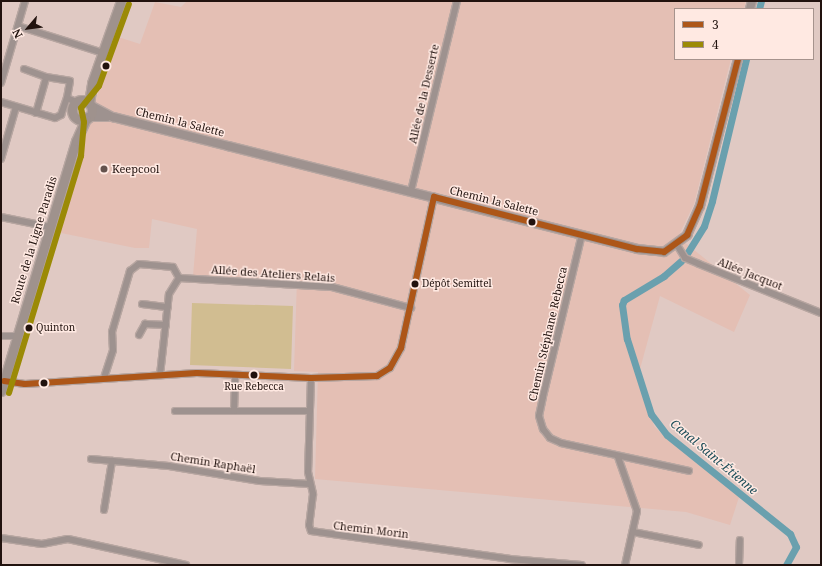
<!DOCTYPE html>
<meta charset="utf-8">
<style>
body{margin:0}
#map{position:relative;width:822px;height:566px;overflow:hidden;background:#e0c9c3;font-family:"Noto Serif",serif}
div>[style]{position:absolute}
.built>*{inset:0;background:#e4bfb4}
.green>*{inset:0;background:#d1bd91}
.canal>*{height:7px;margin:-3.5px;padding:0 3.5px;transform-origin:3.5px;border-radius:3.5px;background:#6aa0ae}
.roads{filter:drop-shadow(1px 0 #b7a6a1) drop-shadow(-1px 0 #b7a6a1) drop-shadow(0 1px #b7a6a1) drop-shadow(0 -1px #b7a6a1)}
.minor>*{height:6px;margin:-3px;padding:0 3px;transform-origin:3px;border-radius:3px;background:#9e928f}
.tertiary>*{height:8px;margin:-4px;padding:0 4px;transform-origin:4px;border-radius:4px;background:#9e928f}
.secondary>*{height:9px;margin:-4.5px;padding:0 4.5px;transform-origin:4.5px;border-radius:4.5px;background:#9f928d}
.secondary>.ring{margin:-4.5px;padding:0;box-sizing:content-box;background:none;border:9px solid #9f928d;border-radius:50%}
.bus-1>*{height:6px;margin:-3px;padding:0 3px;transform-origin:3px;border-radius:3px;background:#ad5618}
.bus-2>*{height:6px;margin:-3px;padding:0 3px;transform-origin:3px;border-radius:3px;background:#9b8a06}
.dots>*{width:11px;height:11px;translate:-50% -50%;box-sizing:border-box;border:2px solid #ffe9e2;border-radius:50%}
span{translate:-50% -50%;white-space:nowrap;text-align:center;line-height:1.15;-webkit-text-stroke:3px #ffe9e2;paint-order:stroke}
.bus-label{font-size:10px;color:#21120e}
.left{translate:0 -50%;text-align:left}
.street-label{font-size:11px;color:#21120e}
.poi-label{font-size:11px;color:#21120e}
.water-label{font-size:12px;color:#194b57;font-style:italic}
.frame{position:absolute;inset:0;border:2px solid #21120e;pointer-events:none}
.legend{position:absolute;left:674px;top:8px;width:140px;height:52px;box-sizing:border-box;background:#ffe9e2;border:1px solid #a6938d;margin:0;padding:5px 7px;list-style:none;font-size:12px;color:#21120e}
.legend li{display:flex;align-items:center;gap:8px;height:20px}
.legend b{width:20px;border:1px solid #a6938d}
.north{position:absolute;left:8px;top:8px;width:40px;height:40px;-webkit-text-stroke:3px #ffe9e2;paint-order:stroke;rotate:242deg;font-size:11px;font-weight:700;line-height:16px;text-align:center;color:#21120e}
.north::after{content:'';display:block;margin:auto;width:14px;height:18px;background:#21120e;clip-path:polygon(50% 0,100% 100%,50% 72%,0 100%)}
</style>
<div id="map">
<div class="built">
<div style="clip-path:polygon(187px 1px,746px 1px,744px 9px,675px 9px,675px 59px,731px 59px,694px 204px,678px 237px,750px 295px,734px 332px,660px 296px,640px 369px,654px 426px,667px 439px,740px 494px,730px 525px,686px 512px,315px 479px,318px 372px,294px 371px,297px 279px,193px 276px,197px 229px,152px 219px,149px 248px,135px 248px,56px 232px,115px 36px,140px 44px,155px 2px,181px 7px)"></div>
</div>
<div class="green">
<div style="clip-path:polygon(192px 303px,293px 306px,291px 369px,190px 365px)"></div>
</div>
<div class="canal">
<div style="left:759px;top:9px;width:8px;rotate:-76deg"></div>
<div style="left:686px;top:255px;width:34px;rotate:-58deg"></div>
<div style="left:704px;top:226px;width:26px;rotate:-72deg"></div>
<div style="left:712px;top:201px;width:146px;rotate:-76.5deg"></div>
<div style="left:681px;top:261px;width:23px;rotate:139deg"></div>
<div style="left:664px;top:276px;width:47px;rotate:149deg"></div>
<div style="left:624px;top:300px;width:5px;rotate:112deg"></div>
<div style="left:622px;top:305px;width:34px;rotate:82deg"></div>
<div style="left:627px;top:339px;width:79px;rotate:72.3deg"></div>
<div style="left:651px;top:414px;width:26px;rotate:53deg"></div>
<div style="left:667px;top:435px;width:158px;rotate:38.8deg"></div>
<div style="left:790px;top:534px;width:14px;rotate:65deg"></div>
<div style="left:796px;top:547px;width:21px;rotate:119deg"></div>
</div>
<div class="roads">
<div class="minor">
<div style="left:18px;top:26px;width:89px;rotate:17.6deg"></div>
<div style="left:24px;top:69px;width:23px;rotate:20deg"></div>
<div style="left:1px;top:83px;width:85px;rotate:-73.7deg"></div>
<div style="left:1px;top:102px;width:56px;rotate:16.5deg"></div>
<div style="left:55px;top:118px;width:7px;rotate:-27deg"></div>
<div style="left:61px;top:115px;width:18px;rotate:-71deg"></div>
<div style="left:67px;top:98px;width:10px;rotate:24deg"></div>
<div style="left:36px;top:113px;width:37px;rotate:-74deg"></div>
<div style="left:46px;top:77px;width:24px;rotate:9deg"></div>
<div style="left:70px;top:81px;width:17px;rotate:100deg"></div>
<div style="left:1px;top:159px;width:54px;rotate:-73.9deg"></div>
<div style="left:411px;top:191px;width:195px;rotate:-76.4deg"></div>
<div style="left:1px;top:217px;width:50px;rotate:11.5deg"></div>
<div style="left:582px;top:234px;width:168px;rotate:103.5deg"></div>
<div style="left:543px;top:397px;width:19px;rotate:102deg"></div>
<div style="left:539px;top:416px;width:14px;rotate:73deg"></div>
<div style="left:543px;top:429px;width:11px;rotate:52deg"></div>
<div style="left:550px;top:438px;width:12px;rotate:24deg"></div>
<div style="left:561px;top:443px;width:131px;rotate:12.3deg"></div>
<div style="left:677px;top:245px;width:15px;rotate:58deg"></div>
<div style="left:685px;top:258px;width:15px;rotate:23deg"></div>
<div style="left:699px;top:264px;width:131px;rotate:21.9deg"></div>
<div style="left:179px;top:278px;width:153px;rotate:3.4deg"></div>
<div style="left:332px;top:287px;width:82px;rotate:14.9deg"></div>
<div style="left:142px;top:304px;width:26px;rotate:7deg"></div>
<div style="left:139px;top:335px;width:13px;rotate:-61deg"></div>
<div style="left:145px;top:324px;width:21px;rotate:3deg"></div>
<div style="left:1px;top:336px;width:16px"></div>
<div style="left:160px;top:375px;width:81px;rotate:-83.7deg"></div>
<div style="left:169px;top:294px;width:19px;rotate:-58deg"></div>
<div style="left:104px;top:378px;width:29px;rotate:-72deg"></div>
<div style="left:113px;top:350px;width:18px;rotate:-93deg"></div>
<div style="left:112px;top:332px;width:64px;rotate:-73.6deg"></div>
<div style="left:130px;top:271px;width:11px;rotate:-38deg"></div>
<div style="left:139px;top:264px;width:34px;rotate:5deg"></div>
<div style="left:173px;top:267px;width:13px;rotate:61deg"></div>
<div style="left:311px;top:378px;width:94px;rotate:91.8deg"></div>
<div style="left:308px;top:472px;width:23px;rotate:77deg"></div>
<div style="left:313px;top:494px;width:31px;rotate:97deg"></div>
<div style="left:309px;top:525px;width:6px;rotate:72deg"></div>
<div style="left:311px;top:531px;width:200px;rotate:8deg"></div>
<div style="left:509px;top:559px;width:73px;rotate:4.7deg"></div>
<div style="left:4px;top:381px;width:21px;rotate:8deg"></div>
<div style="left:25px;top:384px;width:172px;rotate:-3.7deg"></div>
<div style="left:197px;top:373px;width:114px;rotate:2.5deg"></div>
<div style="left:311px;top:378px;width:66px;rotate:-1.7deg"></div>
<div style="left:377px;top:376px;width:15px;rotate:-32deg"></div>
<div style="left:390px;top:368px;width:23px;rotate:-61deg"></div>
<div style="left:401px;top:348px;width:155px;rotate:-77.7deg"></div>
<div style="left:175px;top:411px;width:135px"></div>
<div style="left:234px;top:411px;width:36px;rotate:-88deg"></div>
<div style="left:618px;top:457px;width:57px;rotate:70.6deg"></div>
<div style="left:637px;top:511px;width:55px;rotate:102.5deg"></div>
<div style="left:91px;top:459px;width:78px;rotate:5.1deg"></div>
<div style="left:169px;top:466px;width:92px;rotate:9.4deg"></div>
<div style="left:260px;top:481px;width:50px;rotate:3.4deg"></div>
<div style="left:104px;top:510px;width:50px;rotate:-80.7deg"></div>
<div style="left:633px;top:532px;width:67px;rotate:11.1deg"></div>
<div style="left:1px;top:538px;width:41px;rotate:8.3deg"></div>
<div style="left:42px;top:544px;width:26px;rotate:-11deg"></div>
<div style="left:68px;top:539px;width:121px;rotate:12.4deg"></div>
<div style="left:739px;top:565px;width:25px;rotate:-88deg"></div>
</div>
<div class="tertiary">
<div style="left:750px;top:9px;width:8px;rotate:-76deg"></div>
<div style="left:90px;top:105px;width:26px;rotate:28deg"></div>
<div style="left:113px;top:117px;width:119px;rotate:14.2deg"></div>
<div style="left:228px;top:146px;width:422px;rotate:14.1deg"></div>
<div style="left:637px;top:249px;width:27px;rotate:6deg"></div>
<div style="left:664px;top:252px;width:29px;rotate:-36deg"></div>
<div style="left:687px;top:235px;width:32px;rotate:-66deg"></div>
<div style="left:700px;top:206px;width:152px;rotate:-75.5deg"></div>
<div style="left:88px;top:117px;width:19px"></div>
</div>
<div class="secondary">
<div class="ring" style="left:72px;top:100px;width:11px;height:11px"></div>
<div style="left:89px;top:103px;width:20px;rotate:-81deg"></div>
<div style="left:92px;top:83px;width:87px;rotate:-70.5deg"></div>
<div style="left:1px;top:391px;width:261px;rotate:-73.3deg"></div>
<div style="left:76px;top:141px;width:24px;rotate:-66deg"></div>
</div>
</div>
<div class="bus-1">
<div style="left:434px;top:197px;width:210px;rotate:14.4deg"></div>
<div style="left:637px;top:249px;width:27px;rotate:6deg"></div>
<div style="left:664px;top:252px;width:29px;rotate:-36deg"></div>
<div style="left:687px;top:235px;width:32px;rotate:-66deg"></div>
<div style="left:700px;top:206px;width:152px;rotate:-75.5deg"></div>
<div style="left:4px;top:381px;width:21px;rotate:8deg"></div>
<div style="left:25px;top:384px;width:172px;rotate:-3.7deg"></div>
<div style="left:197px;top:373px;width:114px;rotate:2.5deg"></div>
<div style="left:311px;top:378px;width:66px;rotate:-1.7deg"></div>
<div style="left:377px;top:376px;width:15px;rotate:-32deg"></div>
<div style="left:390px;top:368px;width:23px;rotate:-61deg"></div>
<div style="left:401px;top:348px;width:155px;rotate:-77.7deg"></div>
</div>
<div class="bus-2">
<div style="left:9px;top:393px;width:248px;rotate:-73.1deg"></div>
<div style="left:81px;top:156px;width:34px;rotate:-85deg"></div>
<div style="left:84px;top:122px;width:14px;rotate:-102deg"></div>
<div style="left:81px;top:108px;width:28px;rotate:-51deg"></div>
<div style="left:99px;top:86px;width:87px;rotate:-69.9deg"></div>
</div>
<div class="dots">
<div style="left:106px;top:66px;background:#21120e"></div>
<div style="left:104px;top:169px;background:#64524d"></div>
<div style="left:532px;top:222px;background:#21120e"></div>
<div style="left:415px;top:284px;background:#21120e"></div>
<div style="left:29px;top:328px;background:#21120e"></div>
<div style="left:254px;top:375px;background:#21120e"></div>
<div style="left:44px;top:383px;background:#21120e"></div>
</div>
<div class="bus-label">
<span class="left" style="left:422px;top:284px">Dépôt Semittel</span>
<span class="left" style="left:36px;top:328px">Quinton</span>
<span style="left:254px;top:387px">Rue Rebecca</span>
</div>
<div class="street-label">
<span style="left:424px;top:94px;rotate:-77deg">Allée de la Desserte</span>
<span style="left:180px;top:122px;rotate:14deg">Chemin la Salette</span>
<span style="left:494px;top:201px;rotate:14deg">Chemin la Salette</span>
<span style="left:34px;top:240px;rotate:-73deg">Route de la Ligne Paradis</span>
<span style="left:273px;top:274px;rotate:4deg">Allée des Ateliers Relais</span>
<span style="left:750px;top:274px;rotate:22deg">Allée Jacquot</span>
<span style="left:548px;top:334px;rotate:-77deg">Chemin Stéphane Rebecca</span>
<span style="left:213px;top:463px;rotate:9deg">Chemin Raphaël</span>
<span style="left:371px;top:530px;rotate:7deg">Chemin Morin</span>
</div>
<div class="poi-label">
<span class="left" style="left:112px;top:169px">Keepcool</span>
</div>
<div class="water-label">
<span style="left:714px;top:457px;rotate:40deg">Canal Saint-Étienne</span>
</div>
<div class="frame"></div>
<ul class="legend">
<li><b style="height:5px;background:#ad5618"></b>3</li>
<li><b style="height:5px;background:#9b8a06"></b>4</li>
</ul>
<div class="north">N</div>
</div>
